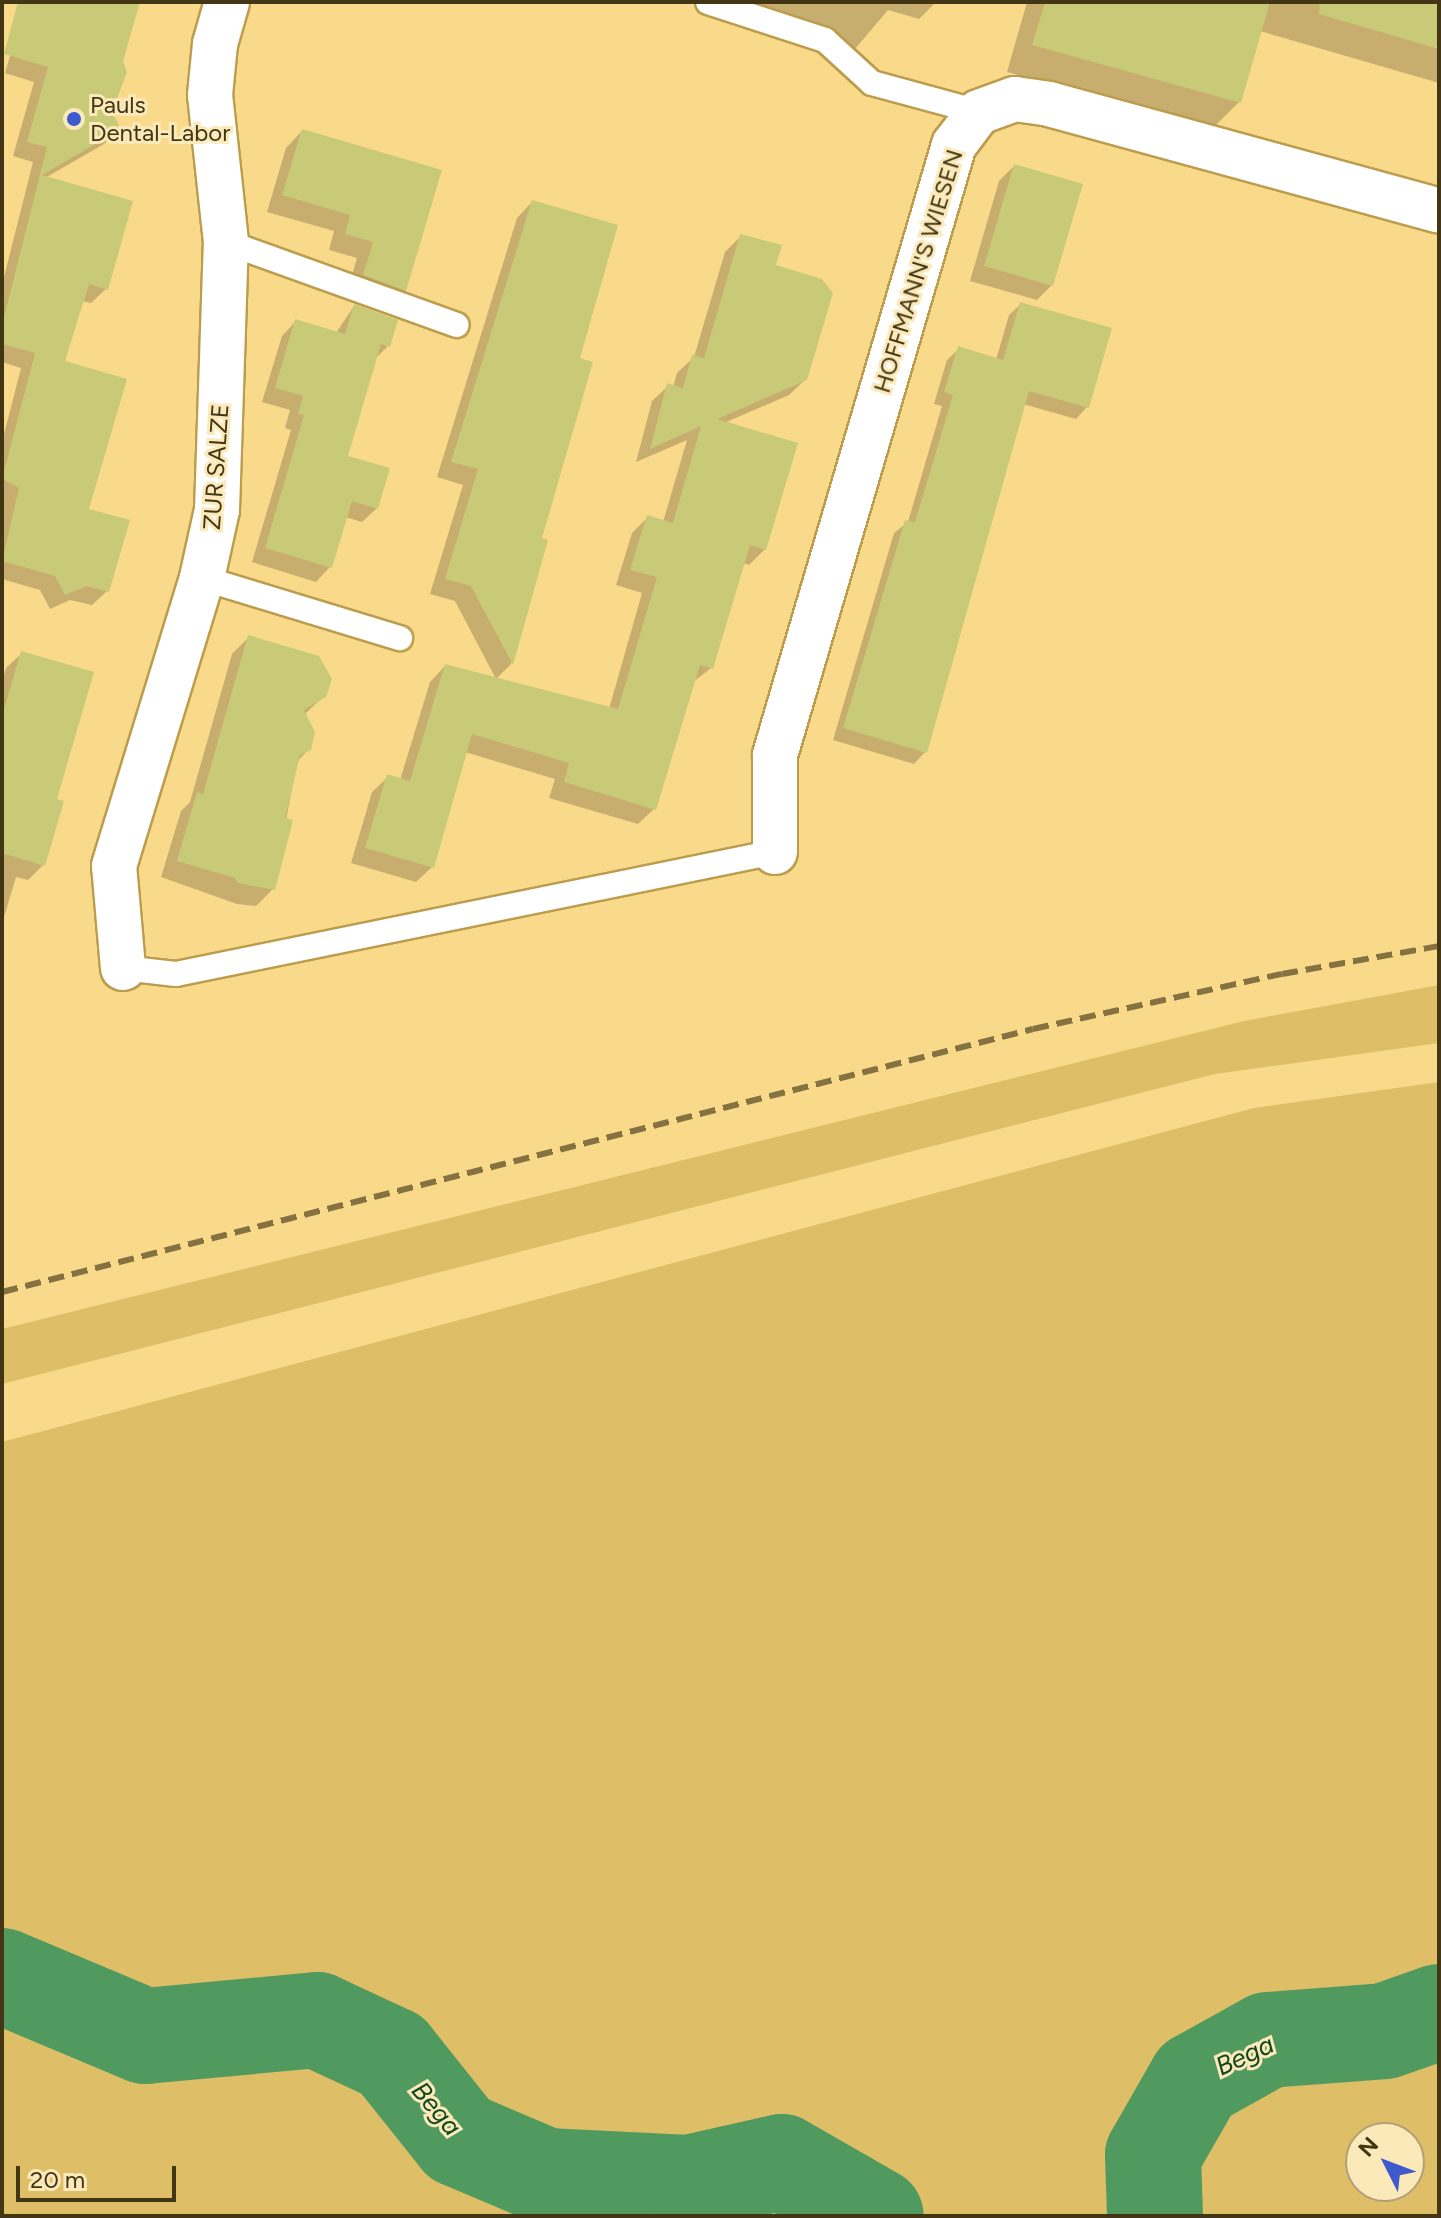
<!DOCTYPE html>
<style>
body{margin:0}
#map{position:relative;width:1441px;height:2218px;overflow:hidden;background:#f9da8a;font-family:Figtree,sans-serif}
div>[style]{position:absolute}
.green>*{inset:0;background:#dfbe68}
.shadow>*{inset:0;background:#0003}
.river>*{height:96px;margin:-48px;padding:0 48px;transform-origin:48px;border-radius:48px;background:#509a60}
.building>*{inset:0;background:#c9ca77}
.roads{filter:drop-shadow(2px 0 #bb9d4d) drop-shadow(-2px 0 #bb9d4d) drop-shadow(0 2px #bb9d4d) drop-shadow(0 -2px #bb9d4d)}
.lane>*{height:24px;margin:-12px;padding:0 12px;transform-origin:12px;border-radius:12px;background:#fff}
.street>*{height:44px;margin:-22px;padding:0 22px;transform-origin:22px;border-radius:22px;background:#fff}
.rail>*{height:6px;margin-top:-3px;transform-origin:0;background:repeating-linear-gradient(90deg,#857240 0 16px,transparent 0 24px)}
.dots>*{width:22px;height:22px;translate:-50% -50%;box-sizing:border-box;border:4px solid #fbe9ba;border-radius:50%}
span{translate:-50% -50%;white-space:nowrap;text-align:center;line-height:1.15;-webkit-text-stroke:6px #fbe9ba;paint-order:stroke}
.poi-label{font-size:24px;color:#423614}
.left{translate:0 -50%;text-align:left}
.street-label{font-size:24px;color:#423614}
.water-label{font-size:26px;color:#0e461e;font-style:italic}
.frame{position:absolute;inset:0;border:4px solid #423614;pointer-events:none}
.north{position:absolute;left:1345px;top:2122px;width:80px;height:80px;box-sizing:border-box;background:#fbe9ba;border:2px solid #b1a178;border-radius:50%;rotate:312deg;font-size:22px;font-weight:700;line-height:32px;text-align:center;color:#423614}
.north::after{content:'';display:block;margin:auto;width:28px;height:36px;background:#3e5acd;clip-path:polygon(50% 0,100% 100%,50% 72%,0 100%)}
.scale{position:absolute;left:16px;top:2166px;width:160px;height:36px;box-sizing:border-box;border:4px solid #423614;border-top:0;padding-left:10px;font-size:24px;line-height:28px;white-space:nowrap;color:#423614;-webkit-text-stroke:6px #fbe9ba;paint-order:stroke}
</style>
<div id="map">
<div class="green">
<div style="clip-path:polygon(1439px 985px,1439px 1043px,1215px 1074px,2px 1384px,2px 1329px,1244px 1021px)"></div>
<div style="clip-path:polygon(evenodd,1439px 1082px,1439px 2216px,2px 2216px,2px 1442px,1254px 1108px,1439px 1082px,1361px 2138px,1409px 2138px,1409px 2186px,1361px 2186px,1361px 2138px)"></div>
</div>
<div class="shadow">
<div style="clip-path:polygon(26px 2px,138px 2px,110px 112px,119px 129px,104px 144px,45px 178px,106px 289px,91px 303px,82px 301px,63px 362px,86px 510px,107px 591px,92px 605px,70px 600px,50px 609px,40px 590px,2px 579px,2px 442px,21px 368px,2px 362px,2px 285px,33px 162px,13px 156px,34px 82px,5px 73px)"></div>
<div style="clip-path:polygon(691px 2px,936px 2px,919px 19px,888px 10px,855px 49px)"></div>
<div style="clip-path:polygon(1027px 2px,1439px 2px,1439px 83px,1260px 31px,1239px 102px,1213px 128px,1007px 72px)"></div>
<div style="clip-path:polygon(302px 131px,405px 290px,388px 307px,347px 292px,357px 258px,329px 250px,334px 231px,267px 212px,286px 148px)"></div>
<div style="clip-path:polygon(1014px 166px,1052px 285px,1037px 300px,970px 281px,999px 181px)"></div>
<div style="clip-path:polygon(532px 202px,578px 359px,539px 539px,546px 541px,511px 664px,496px 679px,455px 601px,430px 594px,463px 485px,437px 477px,517px 218px)"></div>
<div style="clip-path:polygon(741px 236px,774px 267px,806px 379px,789px 395px,724px 423px,765px 549px,749px 565px,742px 563px,711px 668px,692px 683px,654px 809px,638px 824px,549px 798px,555px 779px,465px 752px,432px 867px,416px 882px,351px 863px,372px 792px,388px 777px,400px 780px,430px 682px,445px 666px,609px 709px,642px 593px,616px 585px,632px 533px,648px 517px,663px 522px,687px 440px,636px 462px,652px 401px,668px 386px,673px 387px,677px 373px,694px 357px,725px 252px)"></div>
<div style="clip-path:polygon(1021px 304px,1087px 407px,1076px 419px,1023px 404px,925px 752px,914px 764px,833px 740px,894px 533px,908px 522px,942px 406px,934px 404px,947px 360px,959px 349px,996px 360px,1009px 315px)"></div>
<div style="clip-path:polygon(354px 306px,388px 346px,374px 360px,345px 458px,377px 508px,362px 522px,345px 517px,330px 567px,316px 582px,252px 562px,291px 430px,285px 428px,290px 410px,262px 402px,282px 336px,296px 321px,336px 333px)"></div>
<div style="clip-path:polygon(249px 637px,324px 696px,304px 715px,309px 749px,297px 762px,273px 889px,256px 906px,237px 904px,161px 877px,181px 811px,190px 802px,232px 654px)"></div>
<div style="clip-path:polygon(22px 653px,54px 800px,43px 865px,28px 880px,16px 877px,2px 924px,2px 683px,6px 668px)"></div>
</div>
<div class="river">
<div style="left:2px;top:1976px;width:155px;rotate:22.8deg"></div>
<div style="left:145px;top:2036px;width:173px;rotate:-5.3deg"></div>
<div style="left:317px;top:2020px;width:83px;rotate:25deg"></div>
<div style="left:392px;top:2055px;width:107px;rotate:51.4deg"></div>
<div style="left:459px;top:2139px;width:95px;rotate:23deg"></div>
<div style="left:546px;top:2176px;width:142px;rotate:2.8deg"></div>
<div style="left:688px;top:2183px;width:96px;rotate:-12.6deg"></div>
<div style="left:782px;top:2162px;width:108px;rotate:29.9deg"></div>
<div style="left:1155px;top:2216px;width:61px;rotate:-91.9deg"></div>
<div style="left:1153px;top:2155px;width:86px;rotate:-60.2deg"></div>
<div style="left:1196px;top:2080px;width:82px;rotate:-29.1deg"></div>
<div style="left:1268px;top:2040px;width:117px;rotate:-4.4deg"></div>
<div style="left:1385px;top:2031px;width:57px;rotate:-19.4deg"></div>
</div>
<div class="building">
<div style="clip-path:polygon(18px 2px,140px 2px,123px 61px,127px 72px,112px 112px,121px 129px,42px 175px,133px 201px,108px 290px,89px 284px,65px 361px,127px 379px,89px 509px,130px 520px,109px 592px,87px 586px,65px 595px,55px 576px,2px 561px,19px 488px,2px 479px,35px 353px,2px 344px,2px 325px,47px 147px,27px 142px,48px 67px,4px 54px)"></div>
<div style="clip-path:polygon(1045px 2px,1270px 2px,1241px 103px,1032px 45px)"></div>
<div style="clip-path:polygon(1320px 2px,1439px 2px,1439px 49px,1319px 14px)"></div>
<div style="clip-path:polygon(302px 129px,442px 170px,406px 291px,363px 275px,373px 242px,345px 234px,350px 215px,282px 195px)"></div>
<div style="clip-path:polygon(1014px 164px,1083px 184px,1053px 286px,984px 266px)"></div>
<div style="clip-path:polygon(532px 200px,618px 225px,580px 358px,593px 362px,542px 538px,548px 540px,513px 665px,471px 586px,445px 579px,478px 469px,451px 462px)"></div>
<div style="clip-path:polygon(740px 234px,782px 245px,776px 265px,822px 279px,833px 293px,807px 380px,717px 419px,798px 443px,766px 550px,750px 545px,713px 669px,700px 665px,656px 810px,564px 782px,569px 763px,472px 734px,434px 868px,365px 848px,387px 774px,410px 781px,445px 664px,618px 709px,657px 577px,630px 570px,647px 515px,673px 523px,701px 426px,650px 449px,667px 383px,683px 388px,692px 355px,704px 358px)"></div>
<div style="clip-path:polygon(1020px 302px,1112px 328px,1089px 408px,1029px 391px,927px 753px,843px 728px,905px 520px,915px 522px,953px 395px,944px 392px,958px 346px,1003px 360px)"></div>
<div style="clip-path:polygon(354px 304px,398px 320px,390px 347px,381px 344px,348px 456px,390px 468px,378px 509px,352px 501px,332px 568px,265px 548px,304px 415px,298px 414px,303px 396px,275px 388px,295px 319px,345px 334px)"></div>
<div style="clip-path:polygon(248px 635px,319px 656px,332px 679px,326px 697px,304px 710px,315px 732px,311px 750px,300px 755px,285px 818px,293px 820px,275px 890px,238px 883px,235px 878px,177px 861px,197px 792px,203px 794px)"></div>
<div style="clip-path:polygon(21px 651px,94px 672px,57px 799px,64px 801px,45px 866px,2px 853px,2px 716px)"></div>
</div>
<div class="roads">
<div class="lane">
<div style="left:708px;top:2px;width:123px;rotate:18deg"></div>
<div style="left:825px;top:40px;width:64px;rotate:42.5deg"></div>
<div style="left:872px;top:83px;width:111px;rotate:15.2deg"></div>
<div style="left:226px;top:242px;width:245px;rotate:19.8deg"></div>
<div style="left:202px;top:578px;width:207px;rotate:16.9deg"></div>
<div style="left:123px;top:968px;width:53px;rotate:6.5deg"></div>
<div style="left:176px;top:974px;width:611px;rotate:-11.51deg"></div>
</div>
<div class="street">
<div style="left:775px;top:852px;width:97px;rotate:-90deg"></div>
<div style="left:775px;top:755px;width:636px;rotate:-73.65deg"></div>
<div style="left:954px;top:145px;width:41px;rotate:-52.9deg"></div>
<div style="left:979px;top:112px;width:38px;rotate:-20deg"></div>
<div style="left:1015px;top:99px;width:34px;rotate:8deg"></div>
<div style="left:1049px;top:104px;width:404px;rotate:15.3deg"></div>
<div style="left:123px;top:968px;width:102px;rotate:-95deg"></div>
<div style="left:114px;top:866px;width:301px;rotate:-73deg"></div>
<div style="left:202px;top:578px;width:70px;rotate:-77.6deg"></div>
<div style="left:217px;top:510px;width:268px;rotate:-88.1deg"></div>
<div style="left:226px;top:242px;width:148px;rotate:-96.2deg"></div>
<div style="left:210px;top:95px;width:51px;rotate:-84.4deg"></div>
<div style="left:215px;top:44px;width:44px;rotate:-74.1deg"></div>
</div>
</div>
<div class="rail">
<div style="left:2px;top:1292px;width:1064px;rotate:-14.31deg"></div>
<div style="left:1033px;top:1029px;width:255px;rotate:-12.5deg"></div>
<div style="left:1282px;top:974px;width:159px;rotate:-10.1deg"></div>
</div>
<div class="dots">
<div style="left:74px;top:119px;background:#3e5acd"></div>
</div>
<div class="poi-label">
<span class="left" style="left:90px;top:119px">Pauls<br>Dental-Labor</span>
</div>
<div class="street-label">
<span style="left:918px;top:271px;rotate:-73deg">HOFFMANN'S WIESEN</span>
<span style="left:216px;top:467px;rotate:-86deg">ZUR SALZE</span>
</div>
<div class="water-label">
<span style="left:1245px;top:2056px;rotate:-25deg">Bega</span>
<span style="left:436px;top:2109px;rotate:50deg">Bega</span>
</div>
<div class="frame"></div>
<div class="north">N</div>
<div class="scale">20 m</div>
</div>
